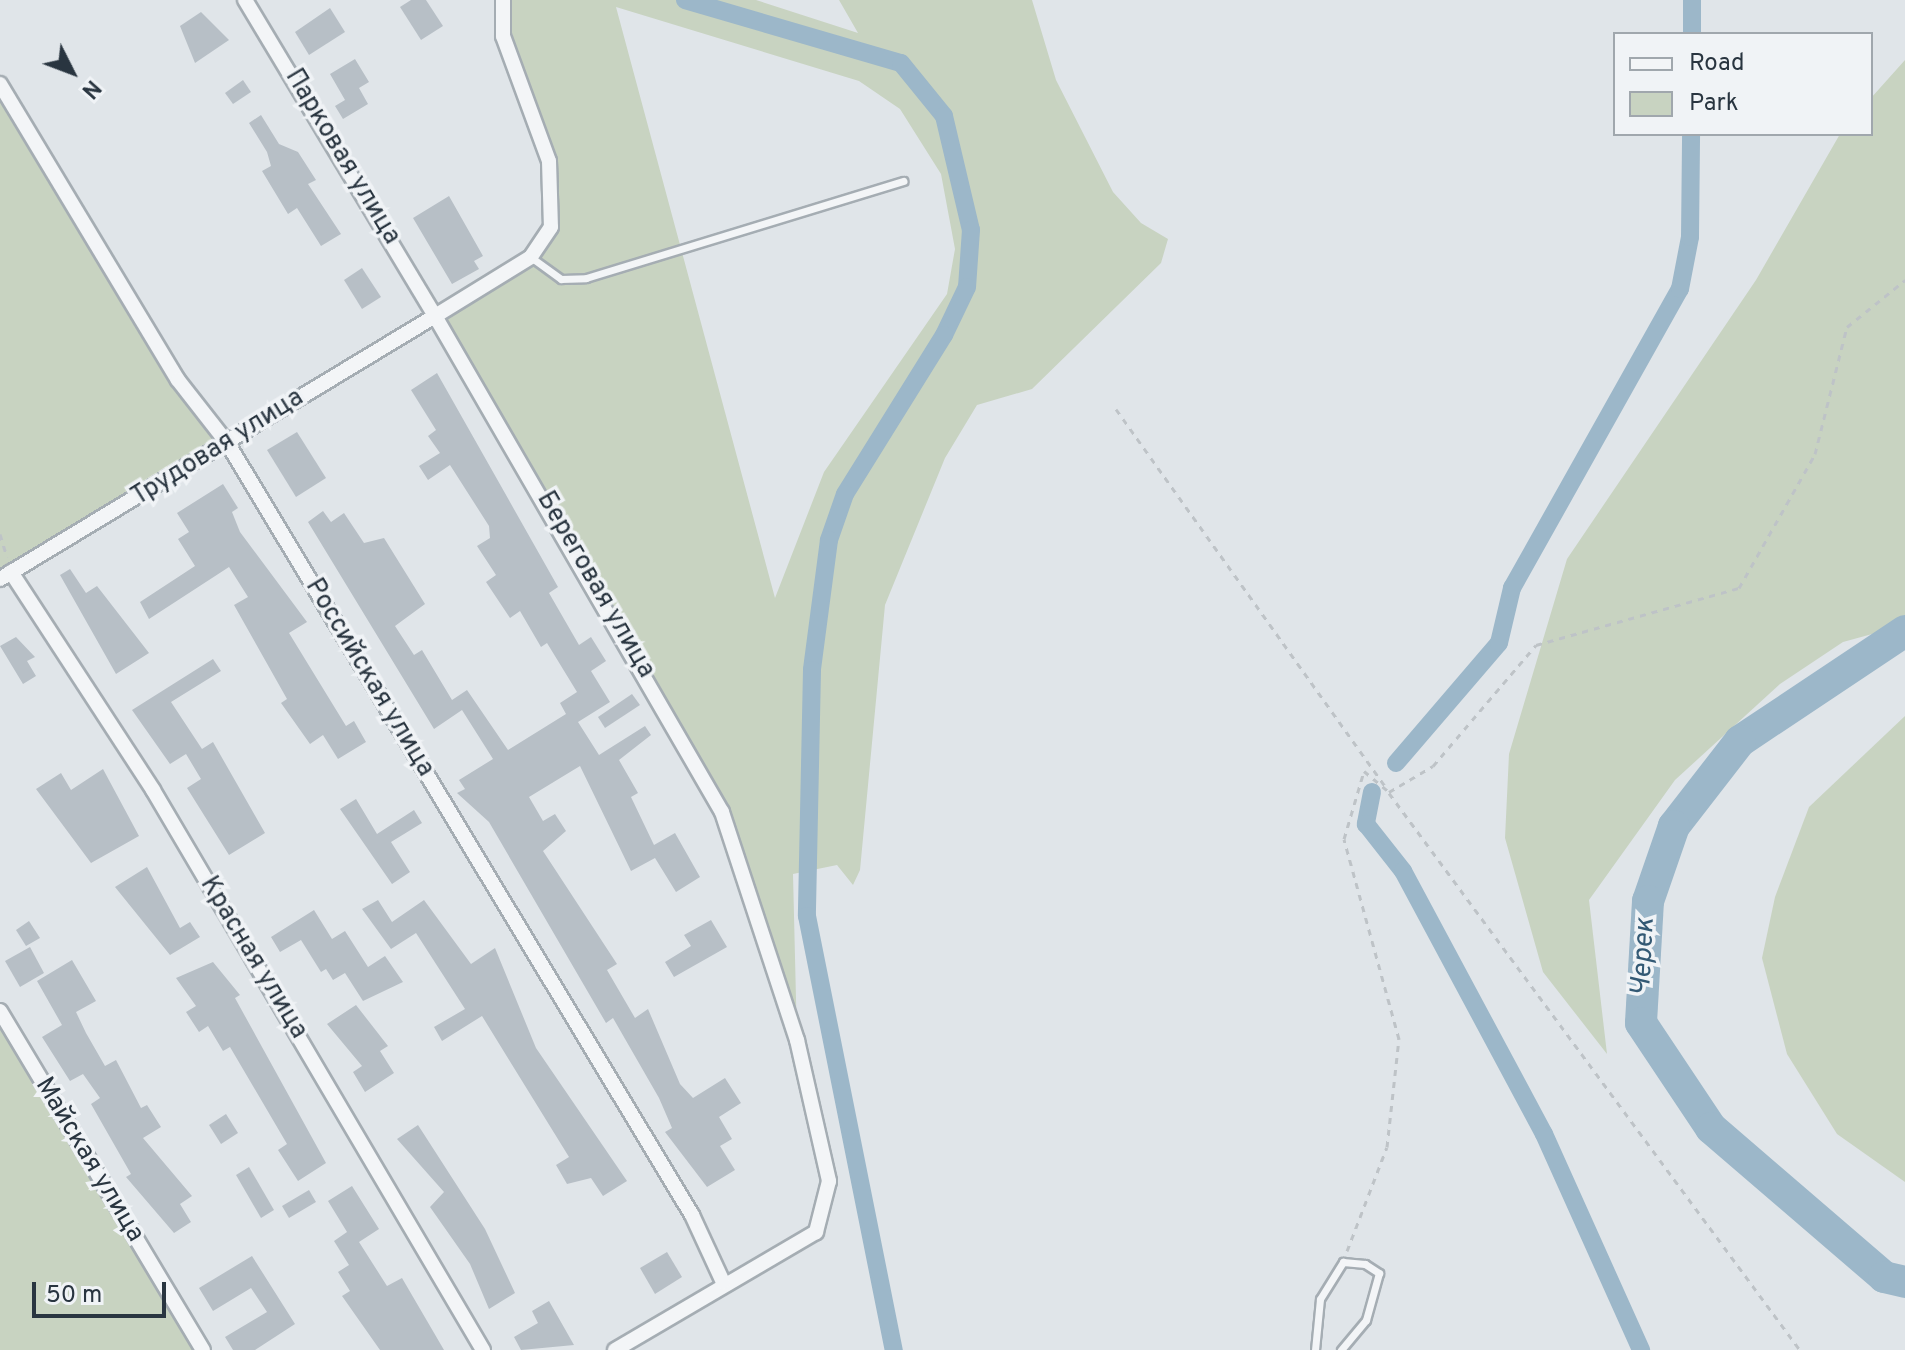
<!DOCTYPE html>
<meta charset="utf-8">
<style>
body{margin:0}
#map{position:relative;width:1905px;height:1350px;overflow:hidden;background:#e0e5e9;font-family:Overpass,sans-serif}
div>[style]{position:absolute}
.green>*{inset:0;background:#c8d3c1}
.canal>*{height:18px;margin:-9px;padding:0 9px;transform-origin:9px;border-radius:9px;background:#9cb7c9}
.river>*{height:32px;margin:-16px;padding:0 16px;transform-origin:16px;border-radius:16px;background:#9cb7c9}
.building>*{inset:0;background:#b7bfc6}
.path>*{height:3px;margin-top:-1.5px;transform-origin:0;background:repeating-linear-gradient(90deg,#bec3c7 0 6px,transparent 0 12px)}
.roads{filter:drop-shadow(2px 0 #a5adb3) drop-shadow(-2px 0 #a5adb3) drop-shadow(0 2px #a5adb3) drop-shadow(0 -2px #a5adb3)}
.service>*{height:7px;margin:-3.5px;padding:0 3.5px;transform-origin:3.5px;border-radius:3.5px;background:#f3f5f7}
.minor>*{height:14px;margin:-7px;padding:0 7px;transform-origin:7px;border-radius:7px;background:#f3f5f7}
span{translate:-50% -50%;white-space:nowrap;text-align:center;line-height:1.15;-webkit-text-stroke:7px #f0f3f6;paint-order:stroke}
.street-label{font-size:26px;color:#293540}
.water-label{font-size:28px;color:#335974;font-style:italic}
.legend{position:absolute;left:1613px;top:32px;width:260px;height:104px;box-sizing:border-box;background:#f0f3f6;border:2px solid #a0a7ad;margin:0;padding:10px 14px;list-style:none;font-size:24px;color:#293540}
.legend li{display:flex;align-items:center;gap:16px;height:40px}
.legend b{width:40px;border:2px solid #a0a7ad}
.north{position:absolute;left:32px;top:32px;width:80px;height:80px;-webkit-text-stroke:6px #f0f3f6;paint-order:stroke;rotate:132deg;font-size:22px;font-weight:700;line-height:32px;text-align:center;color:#293540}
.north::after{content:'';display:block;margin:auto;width:28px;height:36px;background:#293540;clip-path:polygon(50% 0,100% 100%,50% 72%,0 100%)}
.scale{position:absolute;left:32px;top:1282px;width:134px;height:36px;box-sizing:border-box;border:4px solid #293540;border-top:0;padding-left:10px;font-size:24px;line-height:28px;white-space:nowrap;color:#293540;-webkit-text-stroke:6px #f0f3f6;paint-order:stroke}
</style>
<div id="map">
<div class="green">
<div style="clip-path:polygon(evenodd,503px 0,756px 0,858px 33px,839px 0,1032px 0,1056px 80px,1113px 192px,1141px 223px,1168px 239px,1161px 263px,1032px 389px,977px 405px,945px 458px,885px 605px,860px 870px,853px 885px,837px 865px,793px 874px,797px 1040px,722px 812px,435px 316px,545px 240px,553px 184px,503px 0,616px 7px,859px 81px,900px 109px,941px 174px,955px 249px,947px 294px,824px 472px,775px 598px,616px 7px)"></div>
<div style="clip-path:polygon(1905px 60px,1905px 625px,1843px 642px,1780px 684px,1675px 780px,1589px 900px,1607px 1054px,1543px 972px,1505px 838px,1509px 754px,1567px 559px,1756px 280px,1840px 134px,1871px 134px,1871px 98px)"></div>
<div style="clip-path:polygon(0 84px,124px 292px,228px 444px,0 579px)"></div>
<div style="clip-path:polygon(1905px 716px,1905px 1182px,1837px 1134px,1787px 1054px,1762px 958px,1775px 897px,1809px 807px)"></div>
<div style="clip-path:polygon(0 1019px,202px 1350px,0 1350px)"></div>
</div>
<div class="canal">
<div style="left:685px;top:0;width:225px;rotate:16.3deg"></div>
<div style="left:901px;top:63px;width:68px;rotate:50.9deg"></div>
<div style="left:944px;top:116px;width:117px;rotate:76.7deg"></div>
<div style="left:971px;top:230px;width:57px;rotate:94deg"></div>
<div style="left:967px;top:287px;width:53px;rotate:115.6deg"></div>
<div style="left:944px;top:335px;width:187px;rotate:121.9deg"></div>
<div style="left:845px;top:494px;width:49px;rotate:109.2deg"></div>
<div style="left:829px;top:540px;width:131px;rotate:97.5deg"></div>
<div style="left:812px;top:670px;width:246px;rotate:91.2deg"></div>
<div style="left:807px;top:916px;width:443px;rotate:78.7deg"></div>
<div style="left:1692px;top:34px;width:34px;rotate:-90deg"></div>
<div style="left:1396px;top:763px;width:158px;rotate:-49.4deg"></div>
<div style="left:1499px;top:643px;width:57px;rotate:-76.7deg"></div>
<div style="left:1512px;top:588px;width:343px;rotate:-60.7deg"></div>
<div style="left:1680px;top:289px;width:53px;rotate:-79.1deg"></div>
<div style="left:1690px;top:237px;width:103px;rotate:-89.4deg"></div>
<div style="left:1372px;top:792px;width:33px;rotate:101deg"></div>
<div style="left:1366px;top:824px;width:60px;rotate:51.8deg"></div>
<div style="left:1403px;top:871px;width:298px;rotate:61.8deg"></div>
<div style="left:1544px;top:1134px;width:237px;rotate:65.8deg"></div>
</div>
<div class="river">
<div style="left:1905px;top:631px;width:198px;rotate:146.3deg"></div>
<div style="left:1740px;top:741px;width:108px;rotate:127.8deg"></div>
<div style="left:1674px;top:826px;width:79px;rotate:109.1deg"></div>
<div style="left:1648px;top:901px;width:122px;rotate:93.3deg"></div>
<div style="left:1641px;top:1023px;width:126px;rotate:56.3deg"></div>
<div style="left:1711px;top:1128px;width:228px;rotate:40.7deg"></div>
<div style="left:1884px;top:1277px;width:22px;rotate:13deg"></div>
</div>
<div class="building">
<div style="clip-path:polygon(411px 0,426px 0,443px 26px,421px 40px,400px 7px)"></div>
<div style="clip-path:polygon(330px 8px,345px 32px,309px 55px,295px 32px)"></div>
<div style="clip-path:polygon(201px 12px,229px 40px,195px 63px,180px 26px)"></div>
<div style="clip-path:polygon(355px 59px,369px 82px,359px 88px,368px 104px,343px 119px,335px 106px,345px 100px,330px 74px)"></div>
<div style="clip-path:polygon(243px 80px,251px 92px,233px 104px,225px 93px)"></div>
<div style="clip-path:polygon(261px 115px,279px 144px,298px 152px,316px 180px,308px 184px,341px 234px,321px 246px,297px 208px,288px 214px,262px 171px,271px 166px,267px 152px,249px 123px)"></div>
<div style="clip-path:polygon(449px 196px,483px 256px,474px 261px,479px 269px,452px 284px,413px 218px)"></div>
<div style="clip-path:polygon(362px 268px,381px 297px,362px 309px,344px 280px)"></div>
<div style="clip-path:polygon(437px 373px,558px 587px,549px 593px,579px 645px,591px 637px,606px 661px,591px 671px,610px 702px,578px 722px,599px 755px,645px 726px,651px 735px,619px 760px,638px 793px,631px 797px,654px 845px,675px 833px,700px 877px,676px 892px,655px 858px,631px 871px,580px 766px,529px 797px,543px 821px,555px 814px,566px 831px,543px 851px,617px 964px,607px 970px,635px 1018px,648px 1009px,680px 1084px,693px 1098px,725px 1078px,741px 1103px,719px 1117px,732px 1139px,720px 1146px,735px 1170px,707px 1187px,665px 1132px,672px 1128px,659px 1098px,613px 1018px,606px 1023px,489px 822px,457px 793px,465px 789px,459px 780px,493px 759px,462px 710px,434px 729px,308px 522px,323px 511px,331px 522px,344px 513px,364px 543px,384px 538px,425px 604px,395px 626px,414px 655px,422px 650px,452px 700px,467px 690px,508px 750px,566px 714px,560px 703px,577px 692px,547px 643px,541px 647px,520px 611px,510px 618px,486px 582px,496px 575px,477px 546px,490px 538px,489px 526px,450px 465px,428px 480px,419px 466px,440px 453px,428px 436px,436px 430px,411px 390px)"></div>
<div style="clip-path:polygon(297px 432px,326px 478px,296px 497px,267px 450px)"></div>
<div style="clip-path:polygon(223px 484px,238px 508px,232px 512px,240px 532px,307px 622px,289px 633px,346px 726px,354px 721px,366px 742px,338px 759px,323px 735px,310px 744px,281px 703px,287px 699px,234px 605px,248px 597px,229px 567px,149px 619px,140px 602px,195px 566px,178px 539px,189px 532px,177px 513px)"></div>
<div style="clip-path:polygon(70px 569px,86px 593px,97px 586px,149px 653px,116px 674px,60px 575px)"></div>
<div style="clip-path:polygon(16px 637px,35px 657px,27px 661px,36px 676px,23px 684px,0 646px)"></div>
<div style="clip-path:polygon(213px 659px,221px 671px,171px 702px,202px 749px,213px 742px,265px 833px,229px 855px,187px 788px,201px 779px,186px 754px,170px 764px,132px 710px)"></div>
<div style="clip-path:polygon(632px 694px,640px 705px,605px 728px,598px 717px)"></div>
<div style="clip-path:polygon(103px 769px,139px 836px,91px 863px,36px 789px,61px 773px,71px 790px)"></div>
<div style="clip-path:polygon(356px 799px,377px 834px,414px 810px,422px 823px,391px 842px,410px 872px,392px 884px,340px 809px)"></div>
<div style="clip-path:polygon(147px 867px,180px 928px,190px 922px,200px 937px,170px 955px,115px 887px)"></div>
<div style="clip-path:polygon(378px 900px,392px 922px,424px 900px,471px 964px,495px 948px,536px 1048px,627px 1181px,603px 1196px,591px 1178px,567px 1184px,556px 1165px,569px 1157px,482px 1016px,442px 1041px,434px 1027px,465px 1009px,416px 933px,391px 949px,362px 909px)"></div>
<div style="clip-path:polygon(314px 910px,332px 939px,345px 931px,368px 967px,385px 956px,403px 982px,363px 1001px,345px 973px,333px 980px,326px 969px,321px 972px,301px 940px,280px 952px,271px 937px)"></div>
<div style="clip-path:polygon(711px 920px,727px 947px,674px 977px,665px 962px,691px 946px,684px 935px)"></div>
<div style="clip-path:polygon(29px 921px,40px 938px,26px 946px,16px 930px)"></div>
<div style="clip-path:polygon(30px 947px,44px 973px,20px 987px,5px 961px)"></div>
<div style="clip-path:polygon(72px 960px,96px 1001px,76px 1012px,86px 1033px,105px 1066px,116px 1060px,141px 1108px,147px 1105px,161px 1127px,143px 1138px,192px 1196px,180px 1204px,191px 1222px,174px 1233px,126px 1177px,131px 1174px,91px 1104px,100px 1098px,83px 1074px,70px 1081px,42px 1037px,62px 1025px,37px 981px)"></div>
<div style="clip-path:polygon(213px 962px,240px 995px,235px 998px,326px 1163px,298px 1181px,278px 1150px,287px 1144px,230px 1047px,223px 1051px,208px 1026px,199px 1032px,186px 1012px,196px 1006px,176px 978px)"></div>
<div style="clip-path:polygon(356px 1005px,388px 1046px,380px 1051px,394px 1073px,365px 1092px,353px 1072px,362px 1066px,327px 1024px)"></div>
<div style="clip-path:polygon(226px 1114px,238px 1133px,221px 1144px,209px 1125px)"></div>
<div style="clip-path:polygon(418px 1125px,485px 1229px,515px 1293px,489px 1309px,470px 1264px,430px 1207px,444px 1192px,397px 1139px)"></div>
<div style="clip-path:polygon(249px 1167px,274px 1210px,261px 1218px,236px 1175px)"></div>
<div style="clip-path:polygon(352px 1186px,379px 1229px,359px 1242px,387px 1286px,402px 1278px,444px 1350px,380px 1350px,342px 1296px,350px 1291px,338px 1272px,349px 1265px,334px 1241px,347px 1232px,328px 1201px)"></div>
<div style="clip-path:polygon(309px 1190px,316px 1202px,289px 1218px,282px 1206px)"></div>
<div style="clip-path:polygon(667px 1252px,682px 1277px,655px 1294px,640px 1268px)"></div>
<div style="clip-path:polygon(252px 1256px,295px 1324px,255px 1350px,233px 1350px,225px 1337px,267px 1312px,251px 1288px,213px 1311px,199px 1288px)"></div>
<div style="clip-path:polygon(549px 1301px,574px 1345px,521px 1350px,514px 1337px,538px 1323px,532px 1311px)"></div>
</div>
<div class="path">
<div style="left:1116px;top:409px;width:463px;rotate:54.5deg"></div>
<div style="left:0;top:534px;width:24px;rotate:73deg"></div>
<div style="left:1389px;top:793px;width:692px;rotate:53.58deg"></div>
<div style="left:1347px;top:1251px;width:111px;rotate:-69deg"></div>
<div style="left:1387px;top:1147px;width:109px;rotate:-83.7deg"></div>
<div style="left:1399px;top:1039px;width:207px;rotate:-105.4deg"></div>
<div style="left:1344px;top:839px;width:71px;rotate:-73.6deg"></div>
<div style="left:1364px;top:771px;width:33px;rotate:40deg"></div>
<div style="left:1389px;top:792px;width:51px;rotate:-30.6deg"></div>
<div style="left:1433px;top:766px;width:159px;rotate:-49.6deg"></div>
<div style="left:1536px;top:645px;width:211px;rotate:-15.7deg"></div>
<div style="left:1739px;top:588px;width:154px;rotate:-60.4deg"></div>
<div style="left:1815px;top:454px;width:131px;rotate:-75.9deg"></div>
<div style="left:1847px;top:327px;width:75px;rotate:-39deg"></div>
</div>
<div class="roads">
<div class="service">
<div style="left:532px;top:258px;width:36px;rotate:36deg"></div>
<div style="left:561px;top:279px;width:25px;rotate:-2deg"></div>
<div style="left:586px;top:278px;width:332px;rotate:-17deg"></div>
<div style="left:1315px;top:1350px;width:51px;rotate:-84.4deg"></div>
<div style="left:1320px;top:1299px;width:44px;rotate:-58.1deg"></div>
<div style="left:1343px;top:1262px;width:22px;rotate:5deg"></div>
<div style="left:1365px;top:1264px;width:17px;rotate:33deg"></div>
<div style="left:1379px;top:1273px;width:49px;rotate:105.5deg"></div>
<div style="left:1366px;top:1320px;width:39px;rotate:130deg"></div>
</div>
<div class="minor">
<div style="left:503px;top:0;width:36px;rotate:90deg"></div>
<div style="left:503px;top:36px;width:133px;rotate:69.8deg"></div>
<div style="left:549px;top:161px;width:66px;rotate:88.3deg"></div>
<div style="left:551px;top:227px;width:36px;rotate:124deg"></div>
<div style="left:531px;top:257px;width:113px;rotate:148.4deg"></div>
<div style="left:435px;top:316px;width:573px;rotate:59.95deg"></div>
<div style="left:722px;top:812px;width:240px;rotate:71.8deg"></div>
<div style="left:797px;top:1040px;width:145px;rotate:77.2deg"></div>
<div style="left:829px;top:1181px;width:53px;rotate:104.3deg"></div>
<div style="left:816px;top:1232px;width:233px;rotate:149.6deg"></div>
<div style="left:0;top:84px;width:345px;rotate:59deg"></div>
<div style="left:178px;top:380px;width:81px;rotate:52deg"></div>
<div style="left:228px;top:444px;width:900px;rotate:58.96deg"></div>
<div style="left:692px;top:1215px;width:74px;rotate:65.2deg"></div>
<div style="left:11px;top:572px;width:260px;rotate:56.9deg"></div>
<div style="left:153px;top:790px;width:650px;rotate:59.49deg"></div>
<div style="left:0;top:579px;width:508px;rotate:-31.16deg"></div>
<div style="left:435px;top:316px;width:369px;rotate:-121deg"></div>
<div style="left:0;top:1011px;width:395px;rotate:59.1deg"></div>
</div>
</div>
<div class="street-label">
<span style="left:342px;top:157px;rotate:59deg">Парковая улица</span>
<span style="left:218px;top:448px;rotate:-32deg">Трудовая улица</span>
<span style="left:595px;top:585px;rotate:60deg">Береговая улица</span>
<span style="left:369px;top:678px;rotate:59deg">Российская улица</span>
<span style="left:253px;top:958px;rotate:59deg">Красная улица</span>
<span style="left:89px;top:1160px;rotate:59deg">Майская улица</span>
</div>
<div class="water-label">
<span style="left:1644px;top:957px;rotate:-87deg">Черек</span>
</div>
<ul class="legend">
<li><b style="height:10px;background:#f3f5f7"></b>Road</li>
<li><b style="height:22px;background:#c8d3c1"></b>Park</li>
</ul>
<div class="north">N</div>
<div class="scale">50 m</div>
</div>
